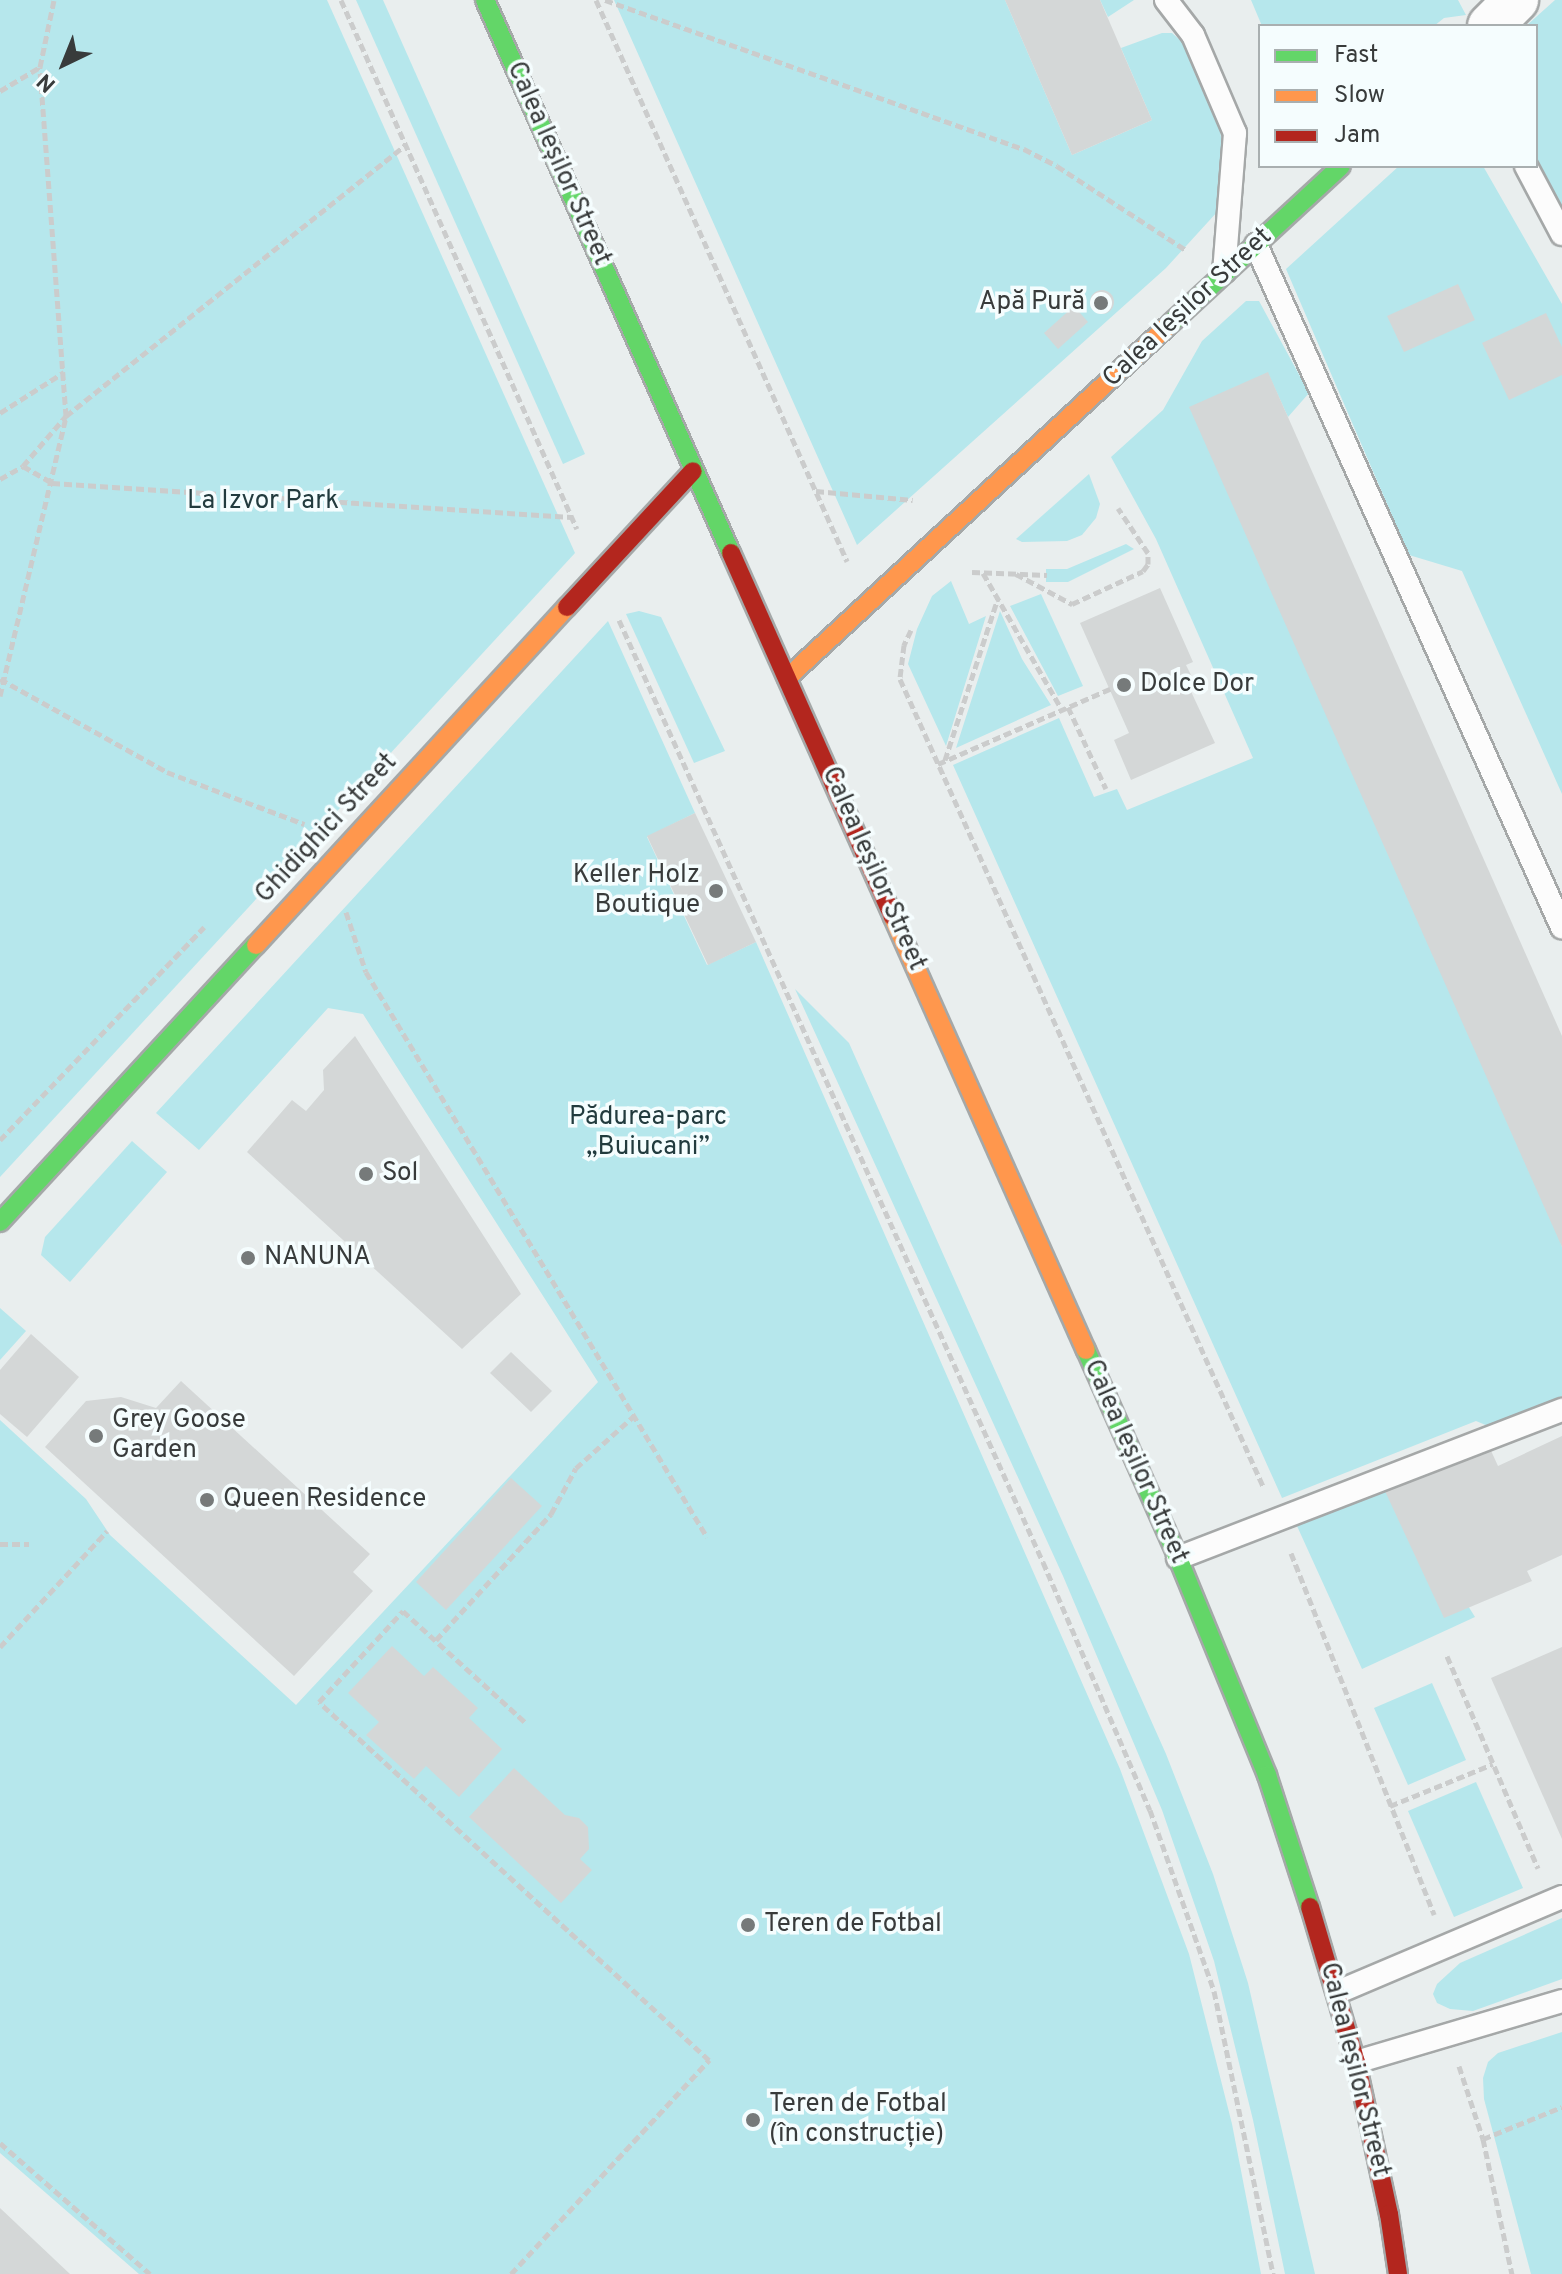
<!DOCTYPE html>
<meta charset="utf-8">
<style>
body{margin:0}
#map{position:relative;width:1562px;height:2274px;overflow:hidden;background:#e9eeee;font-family:Overpass,sans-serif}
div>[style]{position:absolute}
.green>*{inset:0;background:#b6e7ec}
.building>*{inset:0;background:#d4d7d7}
.round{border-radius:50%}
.path>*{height:5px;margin-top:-2.5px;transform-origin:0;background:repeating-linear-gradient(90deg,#cbcccc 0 8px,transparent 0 12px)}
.roads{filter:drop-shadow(2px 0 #a5a8a8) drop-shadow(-2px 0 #a5a8a8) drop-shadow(0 2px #a5a8a8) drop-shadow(0 -2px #a5a8a8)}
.lane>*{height:22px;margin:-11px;padding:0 11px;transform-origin:11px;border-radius:11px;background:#fcfcfc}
.street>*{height:44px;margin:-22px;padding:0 22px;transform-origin:22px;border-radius:22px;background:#fcfcfc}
.fast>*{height:18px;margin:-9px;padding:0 9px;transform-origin:9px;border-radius:9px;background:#63d668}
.slow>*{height:18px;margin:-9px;padding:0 9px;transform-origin:9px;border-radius:9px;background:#ff974d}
.jam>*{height:18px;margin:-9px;padding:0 9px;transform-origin:9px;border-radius:9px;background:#b3261e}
.dots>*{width:22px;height:22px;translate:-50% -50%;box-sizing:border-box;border:4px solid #f5fdfe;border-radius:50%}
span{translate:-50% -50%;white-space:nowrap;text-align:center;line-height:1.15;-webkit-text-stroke:7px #f5fdfe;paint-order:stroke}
.street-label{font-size:26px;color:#383b3b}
.poi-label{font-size:26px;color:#383b3b}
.right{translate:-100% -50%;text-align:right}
.left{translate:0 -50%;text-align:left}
.park-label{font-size:26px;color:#223b3e}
.legend{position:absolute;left:1258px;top:24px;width:280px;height:144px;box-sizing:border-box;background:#f5fdfe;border:2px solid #a9afb0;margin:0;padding:10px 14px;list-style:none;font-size:24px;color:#383b3b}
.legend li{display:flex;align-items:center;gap:16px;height:40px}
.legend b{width:40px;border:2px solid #a9afb0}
.north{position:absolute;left:24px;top:24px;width:80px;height:80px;-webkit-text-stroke:6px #f5fdfe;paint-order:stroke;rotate:223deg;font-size:22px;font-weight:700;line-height:32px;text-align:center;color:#383b3b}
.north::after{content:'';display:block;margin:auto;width:28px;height:36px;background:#383b3b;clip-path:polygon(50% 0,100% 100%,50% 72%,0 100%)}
</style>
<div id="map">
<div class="green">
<div style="clip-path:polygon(0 0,327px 0,575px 553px,0 1177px)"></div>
<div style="clip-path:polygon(356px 0,383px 0,585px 454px,563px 464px)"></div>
<div style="clip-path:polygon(614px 0,1005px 0,1072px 155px,1152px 120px,1121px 48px,1162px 33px,1172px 33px,1182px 42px,1219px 122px,1223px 152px,1218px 211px,1166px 268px,857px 545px)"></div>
<div style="clip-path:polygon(1100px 0,1134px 0,1108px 17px)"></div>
<div style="clip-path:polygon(1251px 0,1458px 0,1466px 15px,1444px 18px,1434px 26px,1262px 26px)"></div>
<div style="clip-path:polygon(1555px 0,1562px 0,1562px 208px,1536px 160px,1536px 26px,1526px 26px)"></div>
<div style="clip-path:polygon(1399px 166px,1483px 166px,1562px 304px,1562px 794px,1462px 571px,1409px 555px,1286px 269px)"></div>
<div style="clip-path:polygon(1246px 301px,1259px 301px,1309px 393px,1288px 417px,1268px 373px,1562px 1247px,1562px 1396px,1488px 1426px,1476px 1421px,1282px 1498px,953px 765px,1059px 718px,1094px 797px,1117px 789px,1127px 810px,1253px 758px,1156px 539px,1111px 457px,1163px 410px,1202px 341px)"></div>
<div style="clip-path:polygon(1089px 474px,1100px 504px,1096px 518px,1082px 535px,1067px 541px,1022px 542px,1016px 539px)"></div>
<div style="clip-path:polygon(1126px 544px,1134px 549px,1068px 582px,1046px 582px,1046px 569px,1067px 569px)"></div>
<div style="clip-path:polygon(951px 581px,969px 624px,986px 616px,946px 746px,908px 664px,917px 629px,932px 596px)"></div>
<div style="clip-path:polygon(1041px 594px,1083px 686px,1058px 696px,1010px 606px)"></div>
<div style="clip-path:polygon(639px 611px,661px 617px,725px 751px,694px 763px,626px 614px)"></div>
<div style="clip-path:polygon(1000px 611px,1022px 659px,1051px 705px,956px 748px)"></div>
<div style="clip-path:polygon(608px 621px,695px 813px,647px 837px,707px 965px,756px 942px,1120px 1769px,1189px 1954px,1232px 2124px,1261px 2274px,139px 2274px,0 2153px,0 1420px,86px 1499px,110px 1535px,296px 1705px,598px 1382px,363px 1014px,328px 1008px,199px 1150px,156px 1113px)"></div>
<div style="clip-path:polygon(795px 989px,849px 1043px,1166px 1754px,1213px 1874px,1248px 1983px,1315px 2274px,1285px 2274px,1253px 2120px,1214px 1961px,1162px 1810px,1063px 1576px)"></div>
<div style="clip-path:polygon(132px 1141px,167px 1172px,70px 1282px,41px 1255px,45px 1237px)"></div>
<div style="clip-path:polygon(0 1308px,26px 1331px,0 1360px)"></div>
<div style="clip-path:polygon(1391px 1483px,1475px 1617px,1362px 1669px,1297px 1526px)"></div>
<div style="clip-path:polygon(1432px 1683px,1466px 1760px,1408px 1785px,1374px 1708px)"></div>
<div style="clip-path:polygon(1476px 1782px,1523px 1888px,1454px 1917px,1408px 1811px)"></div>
<div style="clip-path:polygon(1562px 1918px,1562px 1979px,1473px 2011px,1450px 2009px,1437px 2003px,1433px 1994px,1437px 1984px,1460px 1963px)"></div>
<div style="clip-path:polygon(1562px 2032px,1562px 2274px,1531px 2274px,1484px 2099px,1483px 2078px,1488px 2062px,1498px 2053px)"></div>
</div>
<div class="building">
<div style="clip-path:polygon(1005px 0,1100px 0,1152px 120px,1072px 155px)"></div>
<div style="clip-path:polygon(1458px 284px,1475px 320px,1404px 352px,1387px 316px)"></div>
<div class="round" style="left:1090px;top:290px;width:24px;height:24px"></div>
<div style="clip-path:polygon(1074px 306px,1088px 322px,1058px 349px,1044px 333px)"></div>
<div style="clip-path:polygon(1546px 313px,1562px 347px,1562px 375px,1509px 400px,1482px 343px)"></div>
<div style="clip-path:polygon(1268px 372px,1562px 1036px,1562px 1247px,1189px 407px)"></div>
<div style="clip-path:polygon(1160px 588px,1193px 662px,1186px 665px,1195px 683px,1188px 685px,1215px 743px,1131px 780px,1114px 740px,1129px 733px,1080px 623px)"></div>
<div style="clip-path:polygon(695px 813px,756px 942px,708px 965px,647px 836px)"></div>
<div style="clip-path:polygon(355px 1036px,521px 1294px,462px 1349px,247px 1152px,292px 1100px,306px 1111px,324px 1090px,323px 1070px)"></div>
<div style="clip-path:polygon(31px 1334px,79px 1377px,27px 1437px,0 1414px,0 1370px)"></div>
<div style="clip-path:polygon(511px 1352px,552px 1391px,531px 1412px,490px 1373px)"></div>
<div style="clip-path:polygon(181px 1381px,370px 1554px,353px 1572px,373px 1591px,294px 1676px,45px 1447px,86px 1401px,121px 1397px,156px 1408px)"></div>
<div style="clip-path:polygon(1562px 1436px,1562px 1555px,1527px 1571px,1532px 1581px,1444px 1618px,1384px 1489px,1487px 1442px,1498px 1466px)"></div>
<div style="clip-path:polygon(511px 1478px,542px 1506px,446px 1610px,416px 1582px)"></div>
<div style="clip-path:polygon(392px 1646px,424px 1676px,433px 1667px,478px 1708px,469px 1718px,502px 1749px,459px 1797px,426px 1766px,414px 1779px,366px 1735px,379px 1722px,348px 1693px)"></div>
<div style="clip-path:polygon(1562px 1647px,1562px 1839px,1491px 1678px)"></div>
<div style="clip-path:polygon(514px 1768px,565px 1815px,579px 1818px,588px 1827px,589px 1849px,580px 1859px,592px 1870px,561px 1903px,469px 1817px)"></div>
<div style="clip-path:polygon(0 2208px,70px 2274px,0 2274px)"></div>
</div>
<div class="path">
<div style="left:341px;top:0;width:579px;rotate:65.96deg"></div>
<div style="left:596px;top:0;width:615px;rotate:65.9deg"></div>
<div style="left:605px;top:0;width:445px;rotate:19.6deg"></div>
<div style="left:1024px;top:149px;width:37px;rotate:27deg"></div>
<div style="left:1057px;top:166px;width:154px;rotate:33.1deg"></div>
<div style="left:0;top:91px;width:47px;rotate:-31deg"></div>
<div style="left:0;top:413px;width:76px;rotate:-32.6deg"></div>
<div style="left:23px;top:466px;width:34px;rotate:30deg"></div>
<div style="left:52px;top:483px;width:520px;rotate:3.75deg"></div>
<div style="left:0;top:479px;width:26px;rotate:-29deg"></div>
<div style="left:23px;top:466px;width:66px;rotate:-49.3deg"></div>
<div style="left:66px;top:416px;width:435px;rotate:-38.6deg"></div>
<div style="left:816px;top:491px;width:97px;rotate:5.3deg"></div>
<div style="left:972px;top:572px;width:75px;rotate:2.3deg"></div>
<div style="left:983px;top:573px;width:158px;rotate:60deg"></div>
<div style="left:1016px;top:574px;width:64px;rotate:28.2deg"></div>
<div style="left:1072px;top:604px;width:78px;rotate:-24.9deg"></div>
<div style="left:1143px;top:571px;width:9px;rotate:-54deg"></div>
<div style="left:1148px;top:564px;width:11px;rotate:-90deg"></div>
<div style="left:1148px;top:553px;width:54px;rotate:-123.7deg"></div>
<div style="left:619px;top:620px;width:1033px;rotate:65.77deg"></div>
<div style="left:1043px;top:1562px;width:270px;rotate:66.7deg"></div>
<div style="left:1150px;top:1810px;width:192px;rotate:70.5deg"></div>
<div style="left:1214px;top:1991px;width:289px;rotate:78.2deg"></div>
<div style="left:911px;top:630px;width:17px;rotate:115deg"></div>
<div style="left:904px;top:645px;width:34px;rotate:97deg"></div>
<div style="left:900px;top:679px;width:887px;rotate:65.78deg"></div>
<div style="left:0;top:679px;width:191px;rotate:29.1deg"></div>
<div style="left:167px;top:772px;width:147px;rotate:20.8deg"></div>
<div style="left:0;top:696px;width:288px;rotate:-76.7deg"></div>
<div style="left:66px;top:416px;width:350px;rotate:-94.3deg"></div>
<div style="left:40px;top:67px;width:68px;rotate:-78.2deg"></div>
<div style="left:1068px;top:707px;width:90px;rotate:65.1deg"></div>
<div style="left:945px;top:760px;width:170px;rotate:-71.9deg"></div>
<div style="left:938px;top:764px;width:188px;rotate:-23.6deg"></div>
<div style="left:346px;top:912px;width:63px;rotate:71.6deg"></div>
<div style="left:366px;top:972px;width:660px;rotate:58.89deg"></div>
<div style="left:0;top:1140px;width:295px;rotate:-46.2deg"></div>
<div style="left:0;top:1544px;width:29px"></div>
<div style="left:1291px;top:1553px;width:389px;rotate:68.4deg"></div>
<div style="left:436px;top:1640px;width:171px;rotate:-47.6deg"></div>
<div style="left:551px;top:1514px;width:52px;rotate:-61.5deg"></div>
<div style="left:576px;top:1468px;width:78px;rotate:-41.9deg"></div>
<div style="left:0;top:1647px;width:158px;rotate:-47.3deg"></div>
<div style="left:1447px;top:1656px;width:231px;rotate:66.8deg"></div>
<div style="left:1390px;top:1806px;width:111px;rotate:-22.2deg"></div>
<div style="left:1459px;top:2066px;width:77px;rotate:71.8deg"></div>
<div style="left:1483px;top:2139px;width:138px;rotate:77.9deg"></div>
<div style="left:1483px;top:2139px;width:85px;rotate:-22.1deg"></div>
<div style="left:0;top:2143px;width:199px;rotate:41.1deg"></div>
<div style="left:511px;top:2274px;width:292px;rotate:-47.2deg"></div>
<div style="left:709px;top:2060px;width:529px;rotate:-137.45deg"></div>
<div style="left:319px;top:1702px;width:124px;rotate:-47.3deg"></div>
<div style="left:403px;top:1611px;width:165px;rotate:42.3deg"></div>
</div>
<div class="roads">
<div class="lane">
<div style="left:1166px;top:0;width:44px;rotate:52.4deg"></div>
<div style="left:1193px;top:35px;width:107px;rotate:66.8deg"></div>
<div style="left:1235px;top:133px;width:139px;rotate:94.5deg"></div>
<div style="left:1526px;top:166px;width:77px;rotate:62.1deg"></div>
<div style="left:1256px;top:245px;width:748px;rotate:65.84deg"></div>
<div style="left:1178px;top:1558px;width:412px;rotate:-21.1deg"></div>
<div style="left:1338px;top:1992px;width:243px;rotate:-23deg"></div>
<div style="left:1356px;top:2062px;width:215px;rotate:-16.5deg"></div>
</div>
<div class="street">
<div style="left:1490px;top:26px;width:37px;rotate:-45deg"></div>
</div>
<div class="fast">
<div style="left:485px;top:0;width:605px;rotate:66.02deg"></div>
<div style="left:1171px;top:323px;width:231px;rotate:-42.7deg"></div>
<div style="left:0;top:1222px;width:377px;rotate:-47.3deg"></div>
<div style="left:1086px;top:1350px;width:227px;rotate:66.1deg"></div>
<div style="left:1178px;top:1558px;width:235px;rotate:67.7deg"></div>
<div style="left:1267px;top:1775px;width:139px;rotate:72deg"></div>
</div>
<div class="slow">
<div style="left:787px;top:678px;width:523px;rotate:-42.75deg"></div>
<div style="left:893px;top:917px;width:474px;rotate:66deg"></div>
<div style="left:256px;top:945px;width:459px;rotate:-47.4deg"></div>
</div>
<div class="jam">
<div style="left:731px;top:553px;width:398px;rotate:66deg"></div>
<div style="left:567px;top:607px;width:185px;rotate:-47.2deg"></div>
<div style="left:1310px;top:1907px;width:162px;rotate:73.5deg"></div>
<div style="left:1356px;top:2062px;width:156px;rotate:77.8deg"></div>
<div style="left:1389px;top:2214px;width:61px;rotate:81.5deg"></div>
</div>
</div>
<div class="dots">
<div style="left:1101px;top:303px;background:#767a7a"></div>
<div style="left:1124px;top:685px;background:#767a7a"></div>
<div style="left:716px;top:891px;background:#767a7a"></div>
<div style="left:366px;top:1174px;background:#767a7a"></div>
<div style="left:248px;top:1258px;background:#767a7a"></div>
<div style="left:96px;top:1436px;background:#767a7a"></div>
<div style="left:207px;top:1500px;background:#767a7a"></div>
<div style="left:748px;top:1925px;background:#767a7a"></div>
<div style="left:753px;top:2120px;background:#767a7a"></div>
</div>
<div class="street-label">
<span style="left:558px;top:164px;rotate:66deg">Calea Ieșilor Street</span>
<span style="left:1188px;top:308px;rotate:-43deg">Calea Ieșilor Street</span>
<span style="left:327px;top:829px;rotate:-47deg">Ghidighici Street</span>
<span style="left:873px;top:869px;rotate:66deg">Calea Ieșilor Street</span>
<span style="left:1135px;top:1462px;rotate:66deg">Calea Ieșilor Street</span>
<span style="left:1354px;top:2070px;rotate:76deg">Calea Ieșilor Street</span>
</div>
<div class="poi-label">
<span class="right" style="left:1085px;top:303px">Apă Pură</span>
<span class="left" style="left:1140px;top:685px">Dolce Dor</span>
<span class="right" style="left:700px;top:891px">Keller Holz<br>Boutique</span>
<span class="left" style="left:382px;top:1174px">Sol</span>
<span class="left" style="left:264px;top:1258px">NANUNA</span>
<span class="left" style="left:112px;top:1436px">Grey Goose<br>Garden</span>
<span class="left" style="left:223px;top:1500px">Queen Residence</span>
<span class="left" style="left:764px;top:1925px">Teren de Fotbal</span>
<span class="left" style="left:769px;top:2120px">Teren de Fotbal<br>(în construcție)</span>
</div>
<div class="park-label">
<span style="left:263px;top:502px">La Izvor Park</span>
<span style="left:648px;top:1133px">Pădurea-parc<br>„Buiucani”</span>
</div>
<ul class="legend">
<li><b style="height:10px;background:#63d668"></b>Fast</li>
<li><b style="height:10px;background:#ff974d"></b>Slow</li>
<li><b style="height:10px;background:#b3261e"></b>Jam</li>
</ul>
<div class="north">N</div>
</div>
